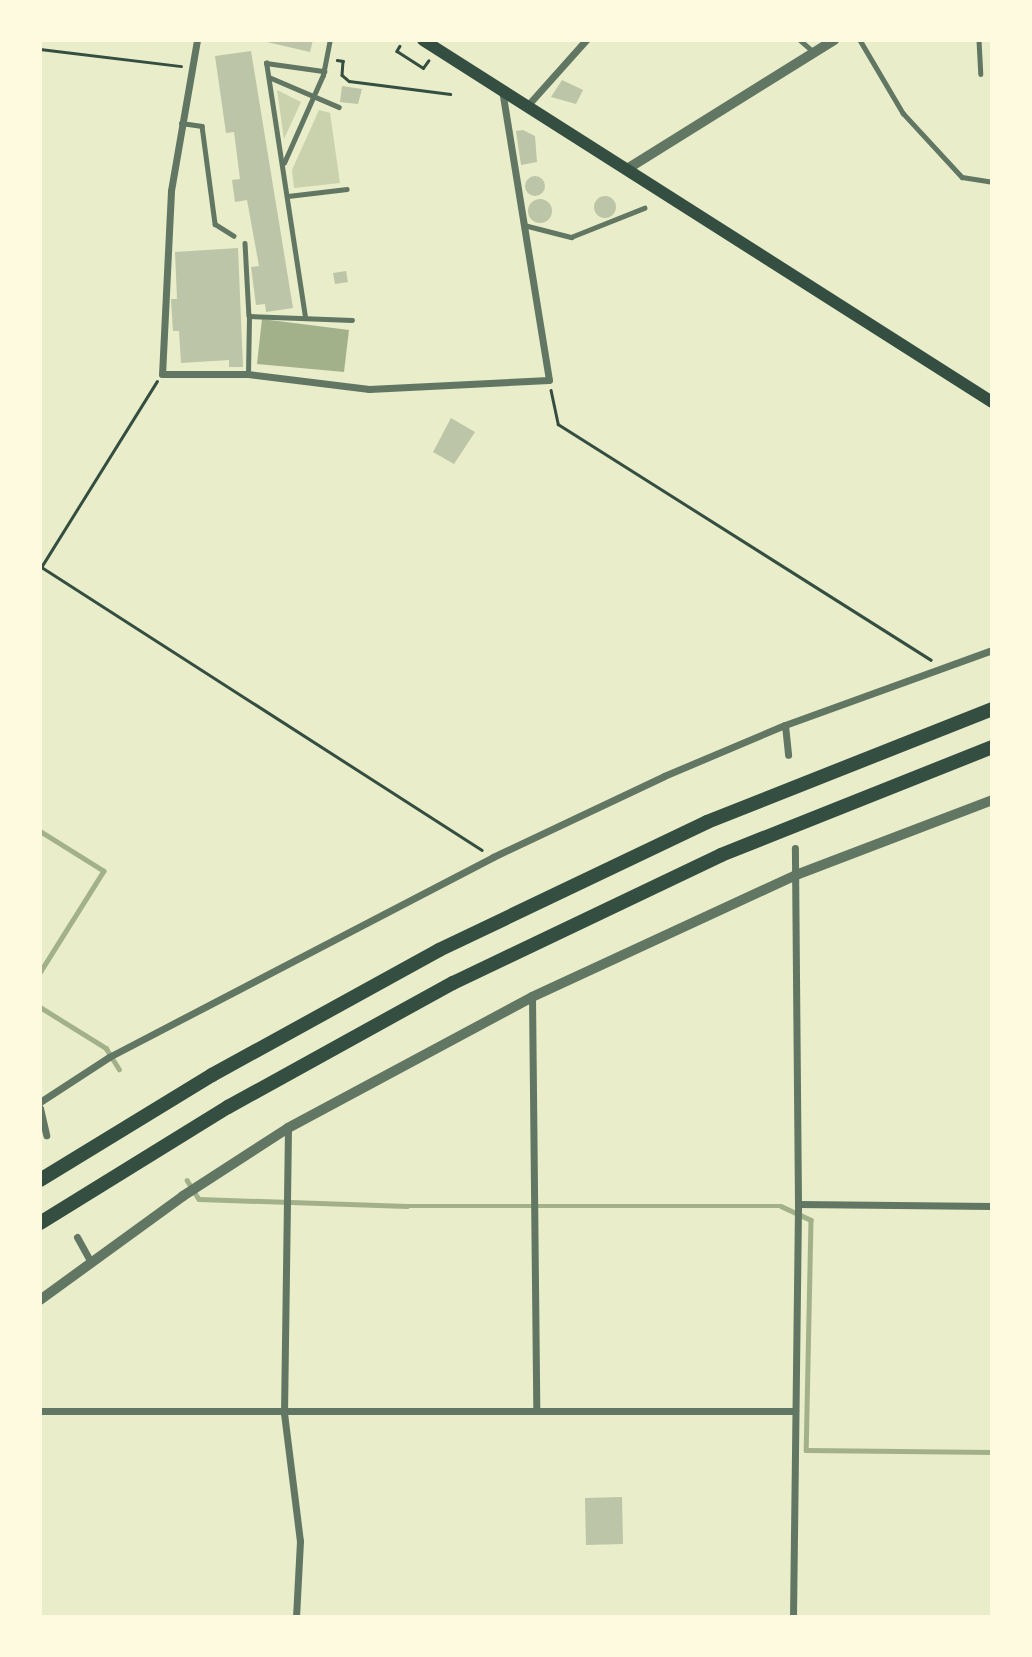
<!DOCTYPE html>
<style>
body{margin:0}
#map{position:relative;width:1032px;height:1657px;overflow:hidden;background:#e9edc9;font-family:"Roboto Condensed",sans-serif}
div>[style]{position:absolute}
.green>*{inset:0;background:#cad2ad}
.water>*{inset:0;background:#a3b18a}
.stream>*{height:4.5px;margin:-2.25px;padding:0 2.25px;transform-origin:2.25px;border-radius:2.25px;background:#a3b18a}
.building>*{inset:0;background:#bcc5a7}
.round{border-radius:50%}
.path>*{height:2.5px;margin:-1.25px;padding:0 1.25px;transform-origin:1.25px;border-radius:1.25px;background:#344e41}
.service>*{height:4.5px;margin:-2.25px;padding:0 2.25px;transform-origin:2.25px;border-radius:2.25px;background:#617663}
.minor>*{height:7px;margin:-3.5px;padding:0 3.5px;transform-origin:3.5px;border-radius:3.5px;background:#617663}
.tertiary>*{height:10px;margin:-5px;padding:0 5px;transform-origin:5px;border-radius:5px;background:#617663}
.primary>*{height:12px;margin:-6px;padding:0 6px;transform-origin:6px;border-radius:6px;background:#344e41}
.motorway>*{height:14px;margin:-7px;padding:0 7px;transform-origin:7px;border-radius:7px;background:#344e41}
span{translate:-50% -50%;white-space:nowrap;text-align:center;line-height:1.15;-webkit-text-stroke:7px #fefae0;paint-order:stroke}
.frame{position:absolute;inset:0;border:42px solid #fefae0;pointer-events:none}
</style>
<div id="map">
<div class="green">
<div style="clip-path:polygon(277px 90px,301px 102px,284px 139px)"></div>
<div style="clip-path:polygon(319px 110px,330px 113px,340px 183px,294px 188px,292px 170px)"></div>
</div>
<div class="water">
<div style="clip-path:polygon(262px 319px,349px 330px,344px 372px,257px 364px)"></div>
</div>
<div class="stream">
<div style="left:40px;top:831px;width:75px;rotate:32deg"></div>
<div style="left:104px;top:871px;width:120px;rotate:122.1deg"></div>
<div style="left:40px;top:1007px;width:78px;rotate:31.8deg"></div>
<div style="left:106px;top:1048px;width:25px;rotate:58deg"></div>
<div style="left:187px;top:1180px;width:22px;rotate:58deg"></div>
<div style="left:199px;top:1199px;width:208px;rotate:1.9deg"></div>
<div style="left:407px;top:1206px;width:374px"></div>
<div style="left:781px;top:1206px;width:33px;rotate:25deg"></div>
<div style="left:811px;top:1220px;width:230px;rotate:91.2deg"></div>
<div style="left:806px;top:1450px;width:186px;rotate:0.6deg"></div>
</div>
<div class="building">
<div style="clip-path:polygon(258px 40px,313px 40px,310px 52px)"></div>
<div style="clip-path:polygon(251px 51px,293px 308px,266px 312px,265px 304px,256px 305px,251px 267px,259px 266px,247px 200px,235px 202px,232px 180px,240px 179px,234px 132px,226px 133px,215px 56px)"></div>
<div style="clip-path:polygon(562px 80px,583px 90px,576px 104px,551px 97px)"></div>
<div style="clip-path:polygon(342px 86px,362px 89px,358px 104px,340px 102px)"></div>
<div style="clip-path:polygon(523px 130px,535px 136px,537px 162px,521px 165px,516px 131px)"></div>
<div class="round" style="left:525px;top:176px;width:20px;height:20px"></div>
<div class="round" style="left:594px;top:196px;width:22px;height:22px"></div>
<div class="round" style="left:528px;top:199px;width:24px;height:24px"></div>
<div style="clip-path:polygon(238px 248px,243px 367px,229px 367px,229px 360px,181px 363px,179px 331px,173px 331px,171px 299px,177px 299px,175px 252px)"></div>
<div style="clip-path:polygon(346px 271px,348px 282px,335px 284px,333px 273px)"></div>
<div style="clip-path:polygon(451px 418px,475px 432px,454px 464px,433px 452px)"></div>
<div style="clip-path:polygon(622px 1497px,623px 1544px,586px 1545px,585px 1498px)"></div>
</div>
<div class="path">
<div style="left:400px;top:46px;width:6px;rotate:121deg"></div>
<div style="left:397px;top:51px;width:31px;rotate:33deg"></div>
<div style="left:423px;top:68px;width:9px;rotate:-54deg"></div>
<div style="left:40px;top:49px;width:142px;rotate:6.9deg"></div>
<div style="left:337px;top:60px;width:6px;rotate:9deg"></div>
<div style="left:343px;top:61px;width:14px;rotate:94deg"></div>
<div style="left:342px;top:75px;width:9px;rotate:41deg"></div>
<div style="left:349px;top:81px;width:102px;rotate:7.3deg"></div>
<div style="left:551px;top:390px;width:35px;rotate:78deg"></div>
<div style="left:558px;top:424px;width:441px;rotate:32.3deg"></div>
<div style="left:40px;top:566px;width:525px;rotate:32.72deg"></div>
<div style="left:40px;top:569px;width:221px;rotate:-58.1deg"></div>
</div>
<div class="service">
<div style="left:800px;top:40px;width:18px;rotate:41deg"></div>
<div style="left:860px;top:40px;width:85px;rotate:59.5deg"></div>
<div style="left:903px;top:113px;width:87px;rotate:47.3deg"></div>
<div style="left:962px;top:177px;width:30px;rotate:9deg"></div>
<div style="left:979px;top:40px;width:34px;rotate:87deg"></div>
<div style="left:269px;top:77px;width:76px;rotate:23.2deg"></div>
<div style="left:181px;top:123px;width:21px;rotate:8deg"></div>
<div style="left:202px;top:126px;width:99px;rotate:82.4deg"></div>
<div style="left:215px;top:224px;width:22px;rotate:32deg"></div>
<div style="left:284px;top:163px;width:96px;rotate:-66.1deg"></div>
<div style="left:323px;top:75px;width:36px;rotate:-79deg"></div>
<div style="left:288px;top:196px;width:59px;rotate:-6.8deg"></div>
<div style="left:524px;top:225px;width:49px;rotate:14.3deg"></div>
<div style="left:571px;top:237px;width:79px;rotate:-21.7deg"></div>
<div style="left:245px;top:243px;width:73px;rotate:86.9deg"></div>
<div style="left:305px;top:317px;width:257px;rotate:-98.7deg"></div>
<div style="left:266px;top:63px;width:59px;rotate:7.9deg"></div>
<div style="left:248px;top:374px;width:58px;rotate:-89deg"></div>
<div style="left:249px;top:316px;width:103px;rotate:2.2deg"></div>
</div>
<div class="minor">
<div style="left:197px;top:40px;width:153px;rotate:99.8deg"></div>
<div style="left:171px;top:191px;width:183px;rotate:92.8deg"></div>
<div style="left:162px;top:374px;width:86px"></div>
<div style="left:248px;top:374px;width:122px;rotate:7.1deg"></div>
<div style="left:369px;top:389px;width:180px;rotate:-2.9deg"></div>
<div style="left:549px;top:380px;width:294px;rotate:-99.2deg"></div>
<div style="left:527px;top:106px;width:89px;rotate:-48.2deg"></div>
<div style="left:785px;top:725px;width:30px;rotate:84deg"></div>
<div style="left:532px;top:997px;width:413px;rotate:89.4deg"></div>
<div style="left:40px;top:1102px;width:82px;rotate:-33.1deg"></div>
<div style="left:109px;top:1057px;width:433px;rotate:-27.5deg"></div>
<div style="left:493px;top:857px;width:189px;rotate:-25.3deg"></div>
<div style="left:664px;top:776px;width:131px;rotate:-22.9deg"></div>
<div style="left:785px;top:725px;width:220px;rotate:-19.9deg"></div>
<div style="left:40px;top:1108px;width:28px;rotate:77deg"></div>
<div style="left:288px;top:1128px;width:285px;rotate:90.8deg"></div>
<div style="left:284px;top:1413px;width:129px;rotate:82.9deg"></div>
<div style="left:300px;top:1541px;width:76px;rotate:93deg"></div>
<div style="left:798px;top:1204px;width:194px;rotate:0.6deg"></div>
<div style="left:77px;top:1237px;width:29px;rotate:61deg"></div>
<div style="left:40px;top:1411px;width:755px"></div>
<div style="left:793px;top:1617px;width:413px;rotate:-89.3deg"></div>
<div style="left:798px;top:1204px;width:356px;rotate:-90.5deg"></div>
</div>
<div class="tertiary">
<div style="left:627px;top:169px;width:244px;rotate:-31.9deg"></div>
<div style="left:40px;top:1300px;width:177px;rotate:-36deg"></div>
<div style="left:183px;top:1196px;width:125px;rotate:-32.9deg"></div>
<div style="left:288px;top:1128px;width:277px;rotate:-28.2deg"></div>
<div style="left:532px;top:997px;width:291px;rotate:-24.8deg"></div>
<div style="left:796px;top:875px;width:210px;rotate:-20.9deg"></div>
</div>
<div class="primary">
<div style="left:423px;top:40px;width:674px;rotate:32.46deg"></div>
</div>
<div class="motorway">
<div style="left:40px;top:1180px;width:202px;rotate:-31.4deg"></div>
<div style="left:212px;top:1075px;width:259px;rotate:-28.8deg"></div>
<div style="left:439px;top:950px;width:297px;rotate:-25.5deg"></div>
<div style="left:707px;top:822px;width:307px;rotate:-21.6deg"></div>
<div style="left:40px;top:1223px;width:221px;rotate:-31.7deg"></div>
<div style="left:228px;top:1107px;width:257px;rotate:-28.9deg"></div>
<div style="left:453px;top:983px;width:297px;rotate:-25.5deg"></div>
<div style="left:721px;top:855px;width:292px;rotate:-21.7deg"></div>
</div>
<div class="frame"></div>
</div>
